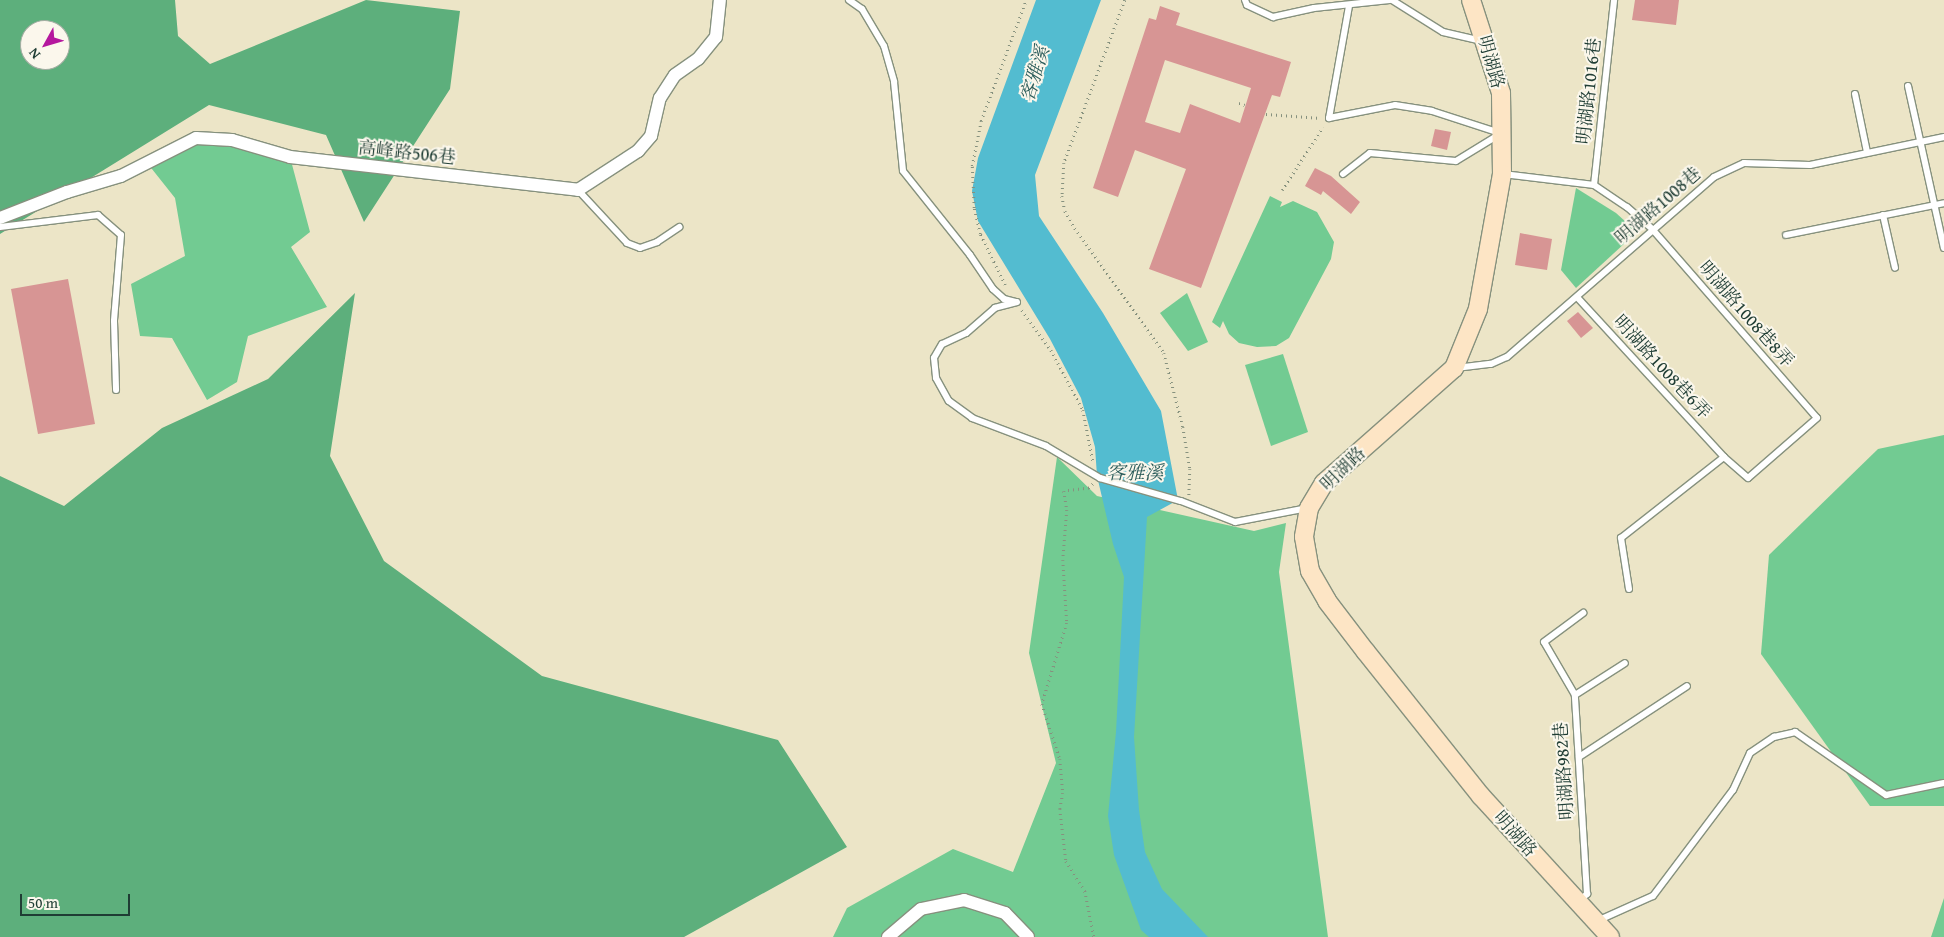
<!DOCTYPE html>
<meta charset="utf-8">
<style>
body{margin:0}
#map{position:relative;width:1944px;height:937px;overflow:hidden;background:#ece5c7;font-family:"Gentium Book Plus","Noto Serif TC",serif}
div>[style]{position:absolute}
.green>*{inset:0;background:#72cb92}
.forest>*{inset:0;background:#5daf7c}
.water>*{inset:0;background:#53bcd0}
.building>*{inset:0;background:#d79594}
.path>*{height:2.5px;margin-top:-1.25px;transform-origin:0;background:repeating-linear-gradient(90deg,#86917e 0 1px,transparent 0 5px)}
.roads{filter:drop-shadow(1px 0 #86917e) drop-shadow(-1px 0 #86917e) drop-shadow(0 1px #86917e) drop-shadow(0 -1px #86917e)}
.lane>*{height:6px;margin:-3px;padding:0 3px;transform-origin:3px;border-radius:3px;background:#fff}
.street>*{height:12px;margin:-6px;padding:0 6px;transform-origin:6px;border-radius:6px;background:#fff}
.secondary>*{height:18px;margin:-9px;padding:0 9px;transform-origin:9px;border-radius:9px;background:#fde5c5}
span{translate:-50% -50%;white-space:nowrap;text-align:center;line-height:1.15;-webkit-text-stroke:4px #fbf7ec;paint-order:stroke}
.street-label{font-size:18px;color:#1f3d34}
.water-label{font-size:19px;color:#2c5d5b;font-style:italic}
.north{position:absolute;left:20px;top:20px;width:50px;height:50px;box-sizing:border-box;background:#fbf7ec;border:1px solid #a3ada2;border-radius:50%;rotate:231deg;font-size:14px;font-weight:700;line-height:20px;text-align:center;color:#1f3d34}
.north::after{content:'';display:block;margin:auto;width:18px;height:22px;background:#b5179e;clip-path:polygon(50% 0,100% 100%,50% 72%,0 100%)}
.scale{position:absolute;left:20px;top:894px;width:110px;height:22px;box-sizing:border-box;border:2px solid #1f3d34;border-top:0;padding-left:6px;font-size:15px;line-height:18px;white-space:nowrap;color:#1f3d34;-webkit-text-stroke:4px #fbf7ec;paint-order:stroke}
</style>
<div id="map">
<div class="green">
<div style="clip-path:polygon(196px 138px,290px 157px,310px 232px,291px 247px,327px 307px,248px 336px,237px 382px,207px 400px,172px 338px,140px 336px,131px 284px,185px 256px,175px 198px,148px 164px)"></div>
<div style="clip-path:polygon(1576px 188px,1616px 213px,1637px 232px,1576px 288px,1561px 270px)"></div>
<div style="clip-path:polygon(1270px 196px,1282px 202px,1280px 207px,1293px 201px,1317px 212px,1334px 242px,1331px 259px,1289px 338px,1276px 346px,1257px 347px,1239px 343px,1229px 334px,1223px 321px,1220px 328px,1212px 322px)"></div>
<div style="clip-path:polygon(1187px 293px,1208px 342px,1188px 351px,1160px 313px)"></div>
<div style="clip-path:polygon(1283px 354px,1308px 432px,1271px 446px,1245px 365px)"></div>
<div style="clip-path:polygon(1944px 435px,1944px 806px,1870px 806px,1761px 654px,1769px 555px,1878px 449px)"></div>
<div style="clip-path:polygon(1057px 457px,1097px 496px,1254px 531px,1286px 523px,1279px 572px,1328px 937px,833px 937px,847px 908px,953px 849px,1013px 872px,1056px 763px,1029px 653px)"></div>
<div style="clip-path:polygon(1944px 898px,1944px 937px,1931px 937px)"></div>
</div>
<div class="forest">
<div style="clip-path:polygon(evenodd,0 0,175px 0,178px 36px,210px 64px,366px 0,460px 11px,450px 89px,364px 222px,326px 135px,209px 105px,0 234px,0 0,30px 30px,60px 30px,60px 60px,30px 60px,30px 30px)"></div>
<div style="clip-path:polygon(355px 293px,330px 456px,384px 561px,542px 676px,778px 740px,847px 847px,684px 937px,0 937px,0 476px,64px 506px,162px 428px,268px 379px)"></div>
</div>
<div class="water">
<div style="clip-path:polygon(1036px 0,1101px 0,1035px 175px,1039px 216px,1103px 313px,1161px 411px,1178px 500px,1147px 517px,1134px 737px,1139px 810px,1145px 852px,1162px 889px,1208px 937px,1149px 937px,1141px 930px,1114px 855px,1108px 816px,1116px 732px,1124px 577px,1113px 544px,1097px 476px,1095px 447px,1081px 398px,1050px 339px,978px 221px,972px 191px,978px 158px)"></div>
</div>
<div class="building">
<div style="clip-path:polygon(1635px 0,1679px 0,1676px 25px,1632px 20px)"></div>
<div style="clip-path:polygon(evenodd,1160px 6px,1180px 13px,1176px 25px,1291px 62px,1280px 97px,1272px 95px,1201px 288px,1149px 269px,1186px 169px,1135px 150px,1118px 197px,1093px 188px,1149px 18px,1156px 20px,1160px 6px,1165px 60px,1251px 88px,1240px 123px,1190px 104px,1180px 133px,1145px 122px,1165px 60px)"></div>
<div style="clip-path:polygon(1435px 129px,1451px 132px,1447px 150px,1431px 146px)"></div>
<div style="clip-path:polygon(1315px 168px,1331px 176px,1360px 202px,1351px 214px,1323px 191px,1321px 195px,1305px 186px)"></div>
<div style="clip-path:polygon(1520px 233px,1552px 239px,1547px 270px,1515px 265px)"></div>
<div style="clip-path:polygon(68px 279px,95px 424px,38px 434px,11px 289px)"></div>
<div style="clip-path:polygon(1578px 312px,1593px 328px,1581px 338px,1567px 321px)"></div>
</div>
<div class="path">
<div style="left:1125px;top:0;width:174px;rotate:110.5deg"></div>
<div style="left:1064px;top:163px;width:33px;rotate:93deg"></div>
<div style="left:1062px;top:196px;width:15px;rotate:79deg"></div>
<div style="left:1065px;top:211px;width:20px;rotate:60deg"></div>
<div style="left:1075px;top:228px;width:153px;rotate:54.5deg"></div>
<div style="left:1164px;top:353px;width:76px;rotate:75.6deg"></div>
<div style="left:1183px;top:427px;width:43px;rotate:80.5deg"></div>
<div style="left:1190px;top:469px;width:26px;rotate:92deg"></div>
<div style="left:1239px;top:103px;width:6px;rotate:18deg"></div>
<div style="left:1266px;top:114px;width:55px;rotate:4.2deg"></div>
<div style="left:1282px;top:190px;width:75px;rotate:-56.9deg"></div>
<div style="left:1005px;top:285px;width:57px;rotate:-116.1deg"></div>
<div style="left:980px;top:234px;width:27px;rotate:-103deg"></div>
<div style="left:974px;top:208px;width:42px;rotate:-92.7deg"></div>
<div style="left:972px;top:166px;width:46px;rotate:-78.7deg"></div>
<div style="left:981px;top:121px;width:129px;rotate:-69.6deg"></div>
<div style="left:1022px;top:310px;width:49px;rotate:54.1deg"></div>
<div style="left:1051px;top:350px;width:68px;rotate:61.9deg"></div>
<div style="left:1083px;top:410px;width:52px;rotate:78.9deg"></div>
<div style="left:1093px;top:484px;width:6px;rotate:135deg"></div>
<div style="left:1089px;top:488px;width:25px;rotate:173deg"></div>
<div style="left:1064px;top:491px;width:19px;rotate:81deg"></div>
<div style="left:1067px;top:510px;width:50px;rotate:94.6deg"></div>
<div style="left:1063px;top:560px;width:63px;rotate:86.4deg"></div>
<div style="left:1067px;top:623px;width:85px;rotate:107.2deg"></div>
<div style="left:1042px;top:704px;width:58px;rotate:71.9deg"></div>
<div style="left:1060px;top:759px;width:34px;rotate:85deg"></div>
<div style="left:1063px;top:793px;width:16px;rotate:101deg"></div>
<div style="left:1060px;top:809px;width:52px;rotate:83.4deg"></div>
<div style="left:1066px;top:861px;width:36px;rotate:58deg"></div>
<div style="left:1085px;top:891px;width:47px;rotate:78.9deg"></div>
</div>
<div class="roads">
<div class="lane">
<div style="left:849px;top:0;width:16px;rotate:35deg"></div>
<div style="left:862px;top:9px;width:43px;rotate:59.3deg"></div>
<div style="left:884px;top:46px;width:37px;rotate:74deg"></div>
<div style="left:894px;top:82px;width:89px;rotate:84.2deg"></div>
<div style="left:903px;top:171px;width:107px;rotate:51.4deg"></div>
<div style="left:970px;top:255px;width:41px;rotate:55.9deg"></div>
<div style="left:993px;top:289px;width:15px;rotate:42deg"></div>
<div style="left:1004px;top:299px;width:12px;rotate:14deg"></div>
<div style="left:1245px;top:0;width:5px;rotate:68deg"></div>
<div style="left:1247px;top:5px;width:29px;rotate:25deg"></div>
<div style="left:1273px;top:17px;width:42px;rotate:-12.4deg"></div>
<div style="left:1314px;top:8px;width:76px;rotate:-6deg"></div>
<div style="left:1392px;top:0;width:60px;rotate:32.1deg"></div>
<div style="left:1443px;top:32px;width:40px;rotate:13deg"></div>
<div style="left:1349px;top:6px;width:114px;rotate:100.1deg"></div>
<div style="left:1329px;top:118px;width:67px;rotate:-11.1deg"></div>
<div style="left:1395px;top:105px;width:37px;rotate:9deg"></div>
<div style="left:1432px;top:111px;width:71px;rotate:17.9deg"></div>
<div style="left:1908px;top:86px;width:166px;rotate:77.5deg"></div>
<div style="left:1855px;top:94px;width:59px;rotate:78.3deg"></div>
<div style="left:1343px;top:174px;width:34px;rotate:-38deg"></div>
<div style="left:1370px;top:153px;width:86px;rotate:5.3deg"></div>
<div style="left:1456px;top:161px;width:52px;rotate:-31.5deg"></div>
<div style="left:1503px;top:174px;width:92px;rotate:6.9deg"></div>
<div style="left:1594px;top:185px;width:40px;rotate:34deg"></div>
<div style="left:1627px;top:207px;width:35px;rotate:41deg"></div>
<div style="left:1653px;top:230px;width:249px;rotate:48.9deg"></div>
<div style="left:1817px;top:418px;width:91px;rotate:139deg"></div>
<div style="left:1748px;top:478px;width:32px;rotate:-139deg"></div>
<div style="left:1724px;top:457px;width:217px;rotate:-132.6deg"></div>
<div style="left:1594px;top:185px;width:186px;rotate:-83.8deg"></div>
<div style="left:578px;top:190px;width:72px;rotate:47.2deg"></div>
<div style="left:627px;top:243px;width:14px;rotate:21deg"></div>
<div style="left:640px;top:248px;width:18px;rotate:-19deg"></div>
<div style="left:657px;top:242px;width:27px;rotate:-34deg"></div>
<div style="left:1883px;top:215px;width:54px;rotate:77.2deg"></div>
<div style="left:0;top:227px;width:99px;rotate:-7deg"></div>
<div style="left:98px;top:215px;width:30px;rotate:41deg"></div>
<div style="left:121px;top:235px;width:86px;rotate:94.7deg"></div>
<div style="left:114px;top:321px;width:69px;rotate:88.3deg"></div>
<div style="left:1786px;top:235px;width:161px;rotate:-11.4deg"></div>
<div style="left:1017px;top:302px;width:23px;rotate:165deg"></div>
<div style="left:995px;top:308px;width:38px;rotate:139deg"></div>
<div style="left:966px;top:333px;width:26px;rotate:155deg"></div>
<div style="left:942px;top:344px;width:16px;rotate:120deg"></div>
<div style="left:934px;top:358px;width:20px;rotate:84deg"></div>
<div style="left:936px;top:378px;width:26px;rotate:61deg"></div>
<div style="left:949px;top:401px;width:29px;rotate:36deg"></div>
<div style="left:972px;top:418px;width:79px;rotate:20.7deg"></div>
<div style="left:1046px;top:446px;width:63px;rotate:30.7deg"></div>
<div style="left:1100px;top:478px;width:84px;rotate:15.9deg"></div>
<div style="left:1181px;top:501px;width:58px;rotate:21.3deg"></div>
<div style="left:1235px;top:522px;width:74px;rotate:-10.9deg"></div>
<div style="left:1456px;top:368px;width:35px;rotate:-7deg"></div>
<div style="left:1491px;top:364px;width:17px;rotate:-24deg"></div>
<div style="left:1507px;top:357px;width:274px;rotate:-41deg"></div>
<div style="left:1714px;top:177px;width:33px;rotate:-25deg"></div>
<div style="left:1744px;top:163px;width:66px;rotate:1.7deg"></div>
<div style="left:1810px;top:165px;width:137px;rotate:-11.8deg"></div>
<div style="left:1629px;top:589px;width:52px;rotate:-98.9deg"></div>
<div style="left:1621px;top:538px;width:131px;rotate:-38.2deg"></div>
<div style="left:1575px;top:695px;width:59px;rotate:-32.6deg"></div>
<div style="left:1579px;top:757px;width:129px;rotate:-33.3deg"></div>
<div style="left:1579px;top:901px;width:11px;rotate:-41deg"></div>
<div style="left:1587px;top:894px;width:199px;rotate:-93.5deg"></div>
<div style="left:1575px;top:695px;width:61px;rotate:-120.3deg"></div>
<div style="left:1544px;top:642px;width:49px;rotate:-36.6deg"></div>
<div style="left:1597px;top:921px;width:61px;rotate:-24.1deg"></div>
<div style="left:1653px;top:896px;width:133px;rotate:-53deg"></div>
<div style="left:1733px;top:790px;width:41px;rotate:-65.3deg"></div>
<div style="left:1750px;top:753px;width:29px;rotate:-34deg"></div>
<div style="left:1774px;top:737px;width:22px;rotate:-13deg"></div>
<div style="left:1795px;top:732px;width:111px;rotate:34.7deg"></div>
<div style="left:1886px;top:795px;width:59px;rotate:-11.7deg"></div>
</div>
<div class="street">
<div style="left:0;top:218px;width:72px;rotate:-21.2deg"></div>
<div style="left:67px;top:192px;width:56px;rotate:-16.5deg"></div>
<div style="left:121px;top:176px;width:84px;rotate:-26.9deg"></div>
<div style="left:196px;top:138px;width:36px;rotate:3deg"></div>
<div style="left:232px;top:140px;width:60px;rotate:16.3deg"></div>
<div style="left:290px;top:157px;width:290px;rotate:6.5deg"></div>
<div style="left:578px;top:190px;width:72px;rotate:-33deg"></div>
<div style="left:638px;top:151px;width:20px;rotate:-49deg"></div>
<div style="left:651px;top:136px;width:39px;rotate:-77deg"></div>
<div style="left:660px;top:98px;width:27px;rotate:-57deg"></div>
<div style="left:675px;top:75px;width:28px;rotate:-35deg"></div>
<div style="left:698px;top:59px;width:28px;rotate:-51deg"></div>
<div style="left:716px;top:37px;width:37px;rotate:-84deg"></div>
<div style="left:888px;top:937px;width:43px;rotate:-40.3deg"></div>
<div style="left:921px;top:909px;width:44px;rotate:-11.8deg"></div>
<div style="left:964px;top:900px;width:43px;rotate:17.6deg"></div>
<div style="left:1005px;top:913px;width:33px;rotate:46deg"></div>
</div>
<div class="secondary">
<div style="left:1471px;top:0;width:98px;rotate:72.1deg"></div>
<div style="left:1501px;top:93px;width:81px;rotate:89.3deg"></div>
<div style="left:1502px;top:174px;width:137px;rotate:100.1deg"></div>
<div style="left:1478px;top:309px;width:64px;rotate:112.1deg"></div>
<div style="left:1454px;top:368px;width:174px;rotate:138.5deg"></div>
<div style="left:1324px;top:483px;width:29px;rotate:121deg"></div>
<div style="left:1309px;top:508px;width:29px;rotate:100deg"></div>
<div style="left:1304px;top:537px;width:35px;rotate:80deg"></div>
<div style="left:1310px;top:571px;width:34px;rotate:60deg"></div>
<div style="left:1327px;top:601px;width:64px;rotate:52.6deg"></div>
<div style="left:1366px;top:652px;width:184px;rotate:51.4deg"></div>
<div style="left:1481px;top:796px;width:191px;rotate:47.5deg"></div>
</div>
</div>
<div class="street-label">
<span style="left:1491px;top:62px;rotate:74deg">明湖路</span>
<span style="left:1589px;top:91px;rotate:-84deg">明湖路1016巷</span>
<span style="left:407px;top:153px;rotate:6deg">高峰路506巷</span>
<span style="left:1658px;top:206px;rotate:-41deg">明湖路1008巷</span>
<span style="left:1746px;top:314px;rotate:49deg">明湖路1008巷8弄</span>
<span style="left:1662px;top:367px;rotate:47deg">明湖路1008巷6弄</span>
<span style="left:1343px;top:469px;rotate:-44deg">明湖路</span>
<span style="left:1564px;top:771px;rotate:-94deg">明湖路982巷</span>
<span style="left:1515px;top:834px;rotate:48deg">明湖路</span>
</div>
<div class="water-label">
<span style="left:1035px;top:74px;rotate:-73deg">客雅溪</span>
<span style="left:1135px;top:473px">客雅溪</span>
</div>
<div class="north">N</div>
<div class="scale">50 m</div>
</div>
